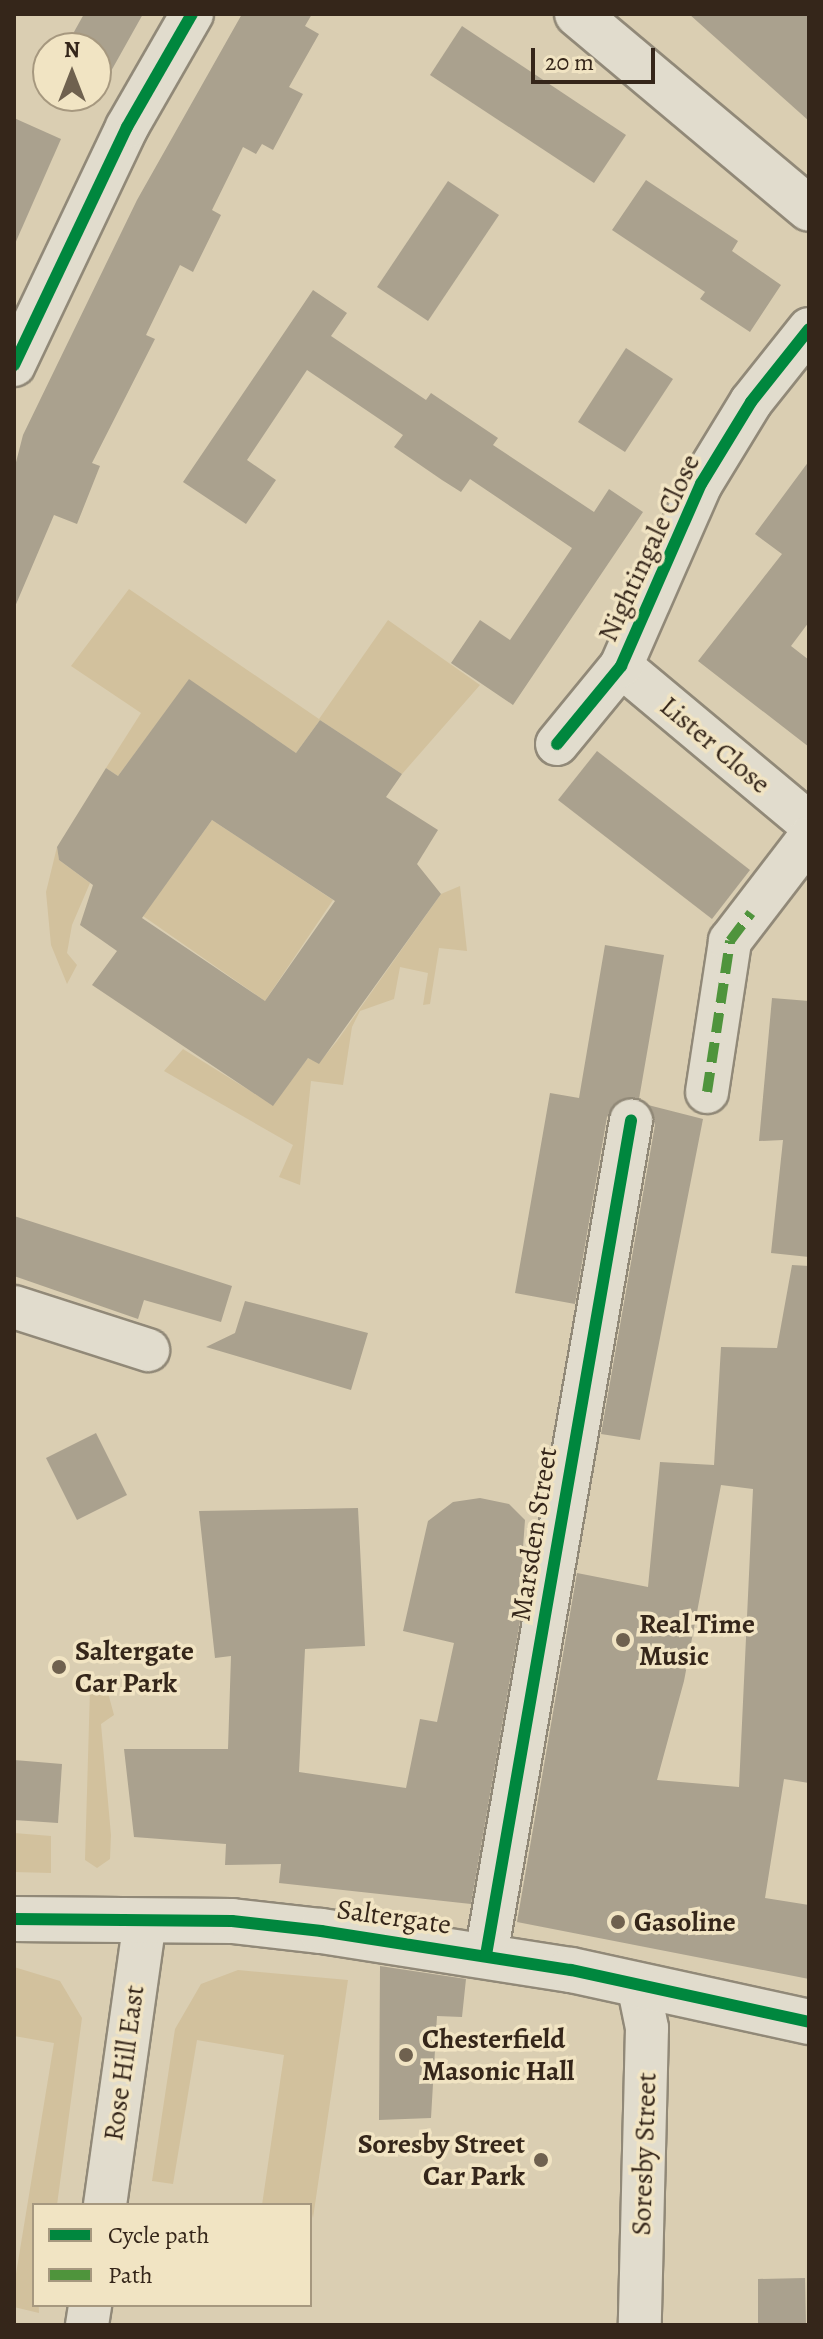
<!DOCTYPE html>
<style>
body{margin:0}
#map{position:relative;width:823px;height:2339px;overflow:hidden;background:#daceb2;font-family:Alegreya,serif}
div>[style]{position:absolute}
.green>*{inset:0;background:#d2c19d}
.building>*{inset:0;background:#aaa18e}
.roads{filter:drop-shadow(2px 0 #918978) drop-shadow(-2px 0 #918978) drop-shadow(0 2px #918978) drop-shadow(0 -2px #918978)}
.street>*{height:42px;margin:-21px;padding:0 21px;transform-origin:21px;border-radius:21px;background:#e1dccd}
.secondary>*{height:44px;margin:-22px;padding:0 22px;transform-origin:22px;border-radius:22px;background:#e1dccd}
.quiet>*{height:10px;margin-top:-5px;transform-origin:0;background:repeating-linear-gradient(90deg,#4f943c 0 20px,transparent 0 30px)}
.cycleway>*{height:12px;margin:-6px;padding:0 6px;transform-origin:6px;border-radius:6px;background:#00873e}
.dots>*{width:22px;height:22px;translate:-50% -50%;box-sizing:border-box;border:4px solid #f1e4c3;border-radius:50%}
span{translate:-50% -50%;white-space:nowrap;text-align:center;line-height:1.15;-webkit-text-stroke:7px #f1e4c3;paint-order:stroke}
.street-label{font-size:28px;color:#35261a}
.poi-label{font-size:28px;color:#35261a;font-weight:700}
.left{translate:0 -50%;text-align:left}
.right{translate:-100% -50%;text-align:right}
.frame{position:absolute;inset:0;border:16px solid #35261a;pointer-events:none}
.legend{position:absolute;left:32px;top:2203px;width:280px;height:104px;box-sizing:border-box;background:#f1e4c3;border:2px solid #a6987f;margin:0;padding:10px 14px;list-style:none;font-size:24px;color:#35261a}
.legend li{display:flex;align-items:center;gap:16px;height:40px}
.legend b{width:40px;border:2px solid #a6987f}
.north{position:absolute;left:32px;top:32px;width:80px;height:80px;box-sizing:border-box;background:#f1e4c3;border:2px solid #a6987f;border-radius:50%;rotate:0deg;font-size:22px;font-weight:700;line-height:32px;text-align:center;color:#35261a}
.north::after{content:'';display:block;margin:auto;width:28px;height:36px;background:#6f614f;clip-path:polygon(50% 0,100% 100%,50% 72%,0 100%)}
.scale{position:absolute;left:531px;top:48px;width:124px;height:36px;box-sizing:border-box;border:4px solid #35261a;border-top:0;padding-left:10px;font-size:24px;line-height:28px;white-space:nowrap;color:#35261a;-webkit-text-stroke:6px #f1e4c3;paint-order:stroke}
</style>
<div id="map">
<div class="green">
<div style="clip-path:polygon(129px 589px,319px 719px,388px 620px,480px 685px,402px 774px,320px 720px,296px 753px,189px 680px,118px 776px,106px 768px,141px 713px,71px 666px)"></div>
<div style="clip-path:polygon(212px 820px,333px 900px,265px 1001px,143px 916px)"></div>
<div style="clip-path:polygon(57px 847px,59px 860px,90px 883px,72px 925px,67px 953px,77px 965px,67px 984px,51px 945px,46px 892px)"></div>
<div style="clip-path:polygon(460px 886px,467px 951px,439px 948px,430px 1004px,423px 1005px,428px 973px,400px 967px,394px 999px,360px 1011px,352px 1027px,343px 1085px,311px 1081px,300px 1185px,279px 1177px,293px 1145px,164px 1071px,183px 1049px,273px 1105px,308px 1058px,319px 1063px,337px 1041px,441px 894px)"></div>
<div style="clip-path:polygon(90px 1689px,107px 1689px,114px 1715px,101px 1724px,111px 1835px,110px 1859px,97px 1868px,85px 1860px)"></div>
<div style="clip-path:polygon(14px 1833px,51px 1836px,51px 1873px,14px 1872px)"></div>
<div style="clip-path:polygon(14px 1967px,60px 1981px,82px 2018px,57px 2205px,34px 2205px,39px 2313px,14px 2307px,14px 2286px,54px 2043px,14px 2036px)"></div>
<div style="clip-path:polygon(238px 1970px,348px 1980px,313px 2218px,310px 2205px,262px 2205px,284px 2055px,197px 2040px,173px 2184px,152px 2181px,175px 2029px,201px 1984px)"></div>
</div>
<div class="building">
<div style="clip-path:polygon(84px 14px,143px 14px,96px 98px,96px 48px,65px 48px)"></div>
<div style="clip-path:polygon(242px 14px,312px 14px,305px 26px,319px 34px,289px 87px,303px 94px,273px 150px,262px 144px,256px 154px,243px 147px,212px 210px,221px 215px,193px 272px,180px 265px,146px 335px,155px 339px,92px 463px,100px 466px,77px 524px,54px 515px,14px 609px,14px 470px,23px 435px,137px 200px)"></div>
<div style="clip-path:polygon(689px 14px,809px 14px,809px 121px)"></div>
<div style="clip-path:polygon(462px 26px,626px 135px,594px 183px,430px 75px)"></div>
<div style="clip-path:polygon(14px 118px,61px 139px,14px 246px)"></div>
<div style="clip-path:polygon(646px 180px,738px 241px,732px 251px,781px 285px,750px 332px,700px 299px,705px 292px,612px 230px)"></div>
<div style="clip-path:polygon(448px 181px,499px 215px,428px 321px,377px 287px)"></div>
<div style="clip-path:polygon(313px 290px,347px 313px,331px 336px,426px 400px,431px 393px,498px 438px,493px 445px,594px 512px,609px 489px,643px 512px,513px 705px,451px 663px,480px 620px,510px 640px,572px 548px,470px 479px,461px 492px,442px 480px,394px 447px,403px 435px,307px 370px,247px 460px,276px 480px,246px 524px,183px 482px)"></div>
<div style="clip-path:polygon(626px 348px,673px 379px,625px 452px,578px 422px)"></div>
<div style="clip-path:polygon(809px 461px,809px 622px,791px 646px,809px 660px,809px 747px,698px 661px,782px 554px,755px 534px)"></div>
<div style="clip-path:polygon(evenodd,189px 679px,296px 753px,320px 720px,402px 774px,386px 797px,438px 830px,417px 864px,441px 894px,319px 1064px,308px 1058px,273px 1106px,92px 985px,117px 951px,80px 925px,93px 885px,59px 860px,57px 847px,106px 768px,118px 776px,189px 679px,212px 820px,335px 901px,265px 1001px,142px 918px,212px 820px)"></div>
<div style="clip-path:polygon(597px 751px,750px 870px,712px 919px,558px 800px)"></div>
<div style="clip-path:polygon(605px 945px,664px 955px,639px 1099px,622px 1099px,607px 1117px,575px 1304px,515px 1293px,550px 1093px,579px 1098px)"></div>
<div style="clip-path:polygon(772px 998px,809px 1001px,809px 1257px,771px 1253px,783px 1140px,759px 1141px)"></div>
<div style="clip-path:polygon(648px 1105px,703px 1119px,640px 1440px,601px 1434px,655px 1125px)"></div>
<div style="clip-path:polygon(14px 1216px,232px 1286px,221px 1322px,144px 1300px,138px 1319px,14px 1276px)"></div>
<div style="clip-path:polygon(evenodd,792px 1265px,809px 1266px,809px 1783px,784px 1779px,765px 1898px,809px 1905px,809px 1979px,517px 1922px,577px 1573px,648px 1587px,660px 1462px,714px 1465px,721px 1347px,777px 1348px,792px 1265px,721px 1485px,753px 1489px,739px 1787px,657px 1780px,684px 1681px,721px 1485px)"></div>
<div style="clip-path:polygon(245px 1301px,368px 1333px,351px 1390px,206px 1347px,235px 1333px)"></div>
<div style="clip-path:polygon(96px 1433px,127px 1495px,77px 1520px,46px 1458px)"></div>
<div style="clip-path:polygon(480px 1498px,509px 1504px,525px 1520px,522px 1562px,530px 1564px,471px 1904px,279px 1883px,281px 1864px,225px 1865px,226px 1844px,134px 1837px,124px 1749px,228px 1749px,231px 1656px,215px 1658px,199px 1511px,358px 1508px,365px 1646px,305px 1649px,299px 1772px,406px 1788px,420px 1719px,437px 1722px,454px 1643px,403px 1631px,428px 1521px,453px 1502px)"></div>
<div style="clip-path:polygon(14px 1760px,62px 1764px,58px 1823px,14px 1820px)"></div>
<div style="clip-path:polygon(380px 1966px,466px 1979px,462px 2017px,437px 2016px,431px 2118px,379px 2120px)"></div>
<div style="clip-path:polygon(805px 2278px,806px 2325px,758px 2325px,758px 2279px)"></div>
</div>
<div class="roads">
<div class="street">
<div style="left:14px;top:365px;width:263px;rotate:-64.6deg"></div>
<div style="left:127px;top:127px;width:130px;rotate:-60.1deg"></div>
<div style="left:621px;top:666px;width:245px;rotate:39.9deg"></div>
<div style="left:557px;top:744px;width:101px;rotate:-50.6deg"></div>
<div style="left:621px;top:666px;width:199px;rotate:-66.3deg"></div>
<div style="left:701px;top:484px;width:96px;rotate:-58.6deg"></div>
<div style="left:751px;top:402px;width:93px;rotate:-51.5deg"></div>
<div style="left:707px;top:1092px;width:153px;rotate:-81.3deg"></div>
<div style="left:730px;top:941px;width:130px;rotate:-52.5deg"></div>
<div style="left:14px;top:1307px;width:141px;rotate:17.8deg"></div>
<div style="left:486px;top:1955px;width:847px;rotate:-80.14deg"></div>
<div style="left:638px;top:1984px;width:45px;rotate:78.4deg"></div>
<div style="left:647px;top:2028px;width:297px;rotate:91.4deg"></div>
<div style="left:105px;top:2205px;width:287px;rotate:-82deg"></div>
<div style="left:87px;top:2325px;width:20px;rotate:-81deg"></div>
</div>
<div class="secondary">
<div style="left:577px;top:14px;width:303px;rotate:40deg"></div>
<div style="left:14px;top:1919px;width:218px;rotate:0.5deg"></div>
<div style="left:232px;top:1921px;width:90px;rotate:6.4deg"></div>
<div style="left:321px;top:1931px;width:253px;rotate:8.9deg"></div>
<div style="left:571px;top:1970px;width:244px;rotate:12.3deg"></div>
</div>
</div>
<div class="quiet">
<div style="left:707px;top:1092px;width:153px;rotate:-81.3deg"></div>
<div style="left:730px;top:941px;width:35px;rotate:-53deg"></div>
</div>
<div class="cycleway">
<div style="left:14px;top:365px;width:263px;rotate:-64.6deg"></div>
<div style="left:127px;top:127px;width:130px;rotate:-60.1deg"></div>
<div style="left:557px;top:744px;width:101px;rotate:-50.6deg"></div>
<div style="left:621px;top:666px;width:199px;rotate:-66.3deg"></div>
<div style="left:701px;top:484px;width:96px;rotate:-58.6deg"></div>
<div style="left:751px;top:402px;width:93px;rotate:-51.5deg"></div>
<div style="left:14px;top:1919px;width:218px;rotate:0.5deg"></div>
<div style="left:232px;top:1921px;width:90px;rotate:6.4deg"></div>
<div style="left:321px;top:1931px;width:253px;rotate:8.9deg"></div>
<div style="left:571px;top:1970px;width:244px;rotate:12.3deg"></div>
<div style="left:486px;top:1955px;width:847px;rotate:-80.14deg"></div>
</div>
<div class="dots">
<div style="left:623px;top:1640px;background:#6f614f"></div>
<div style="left:59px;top:1667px;background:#6f614f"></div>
<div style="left:618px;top:1922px;background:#6f614f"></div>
<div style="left:406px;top:2055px;background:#6f614f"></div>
<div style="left:541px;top:2160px;background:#6f614f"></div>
</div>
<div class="street-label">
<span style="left:649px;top:548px;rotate:-65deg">Nightingale Close</span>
<span style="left:715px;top:745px;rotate:40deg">Lister Close</span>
<span style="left:534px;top:1534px;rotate:-81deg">Marsden Street</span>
<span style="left:394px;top:1917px;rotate:8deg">Saltergate</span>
<span style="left:124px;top:2063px;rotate:-82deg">Rose Hill East</span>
<span style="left:644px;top:2154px;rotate:-88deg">Soresby Street</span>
</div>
<div class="poi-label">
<span class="left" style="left:639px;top:1640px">Real Time<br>Music</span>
<span class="left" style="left:75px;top:1667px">Saltergate<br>Car Park</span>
<span class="left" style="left:634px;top:1922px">Gasoline</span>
<span class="left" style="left:422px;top:2055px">Chesterfield<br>Masonic Hall</span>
<span class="right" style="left:525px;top:2160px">Soresby Street<br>Car Park</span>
</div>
<div class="frame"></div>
<ul class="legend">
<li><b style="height:10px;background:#00873e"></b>Cycle path</li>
<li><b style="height:10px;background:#4f943c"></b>Path</li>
</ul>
<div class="north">N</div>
<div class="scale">20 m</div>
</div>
